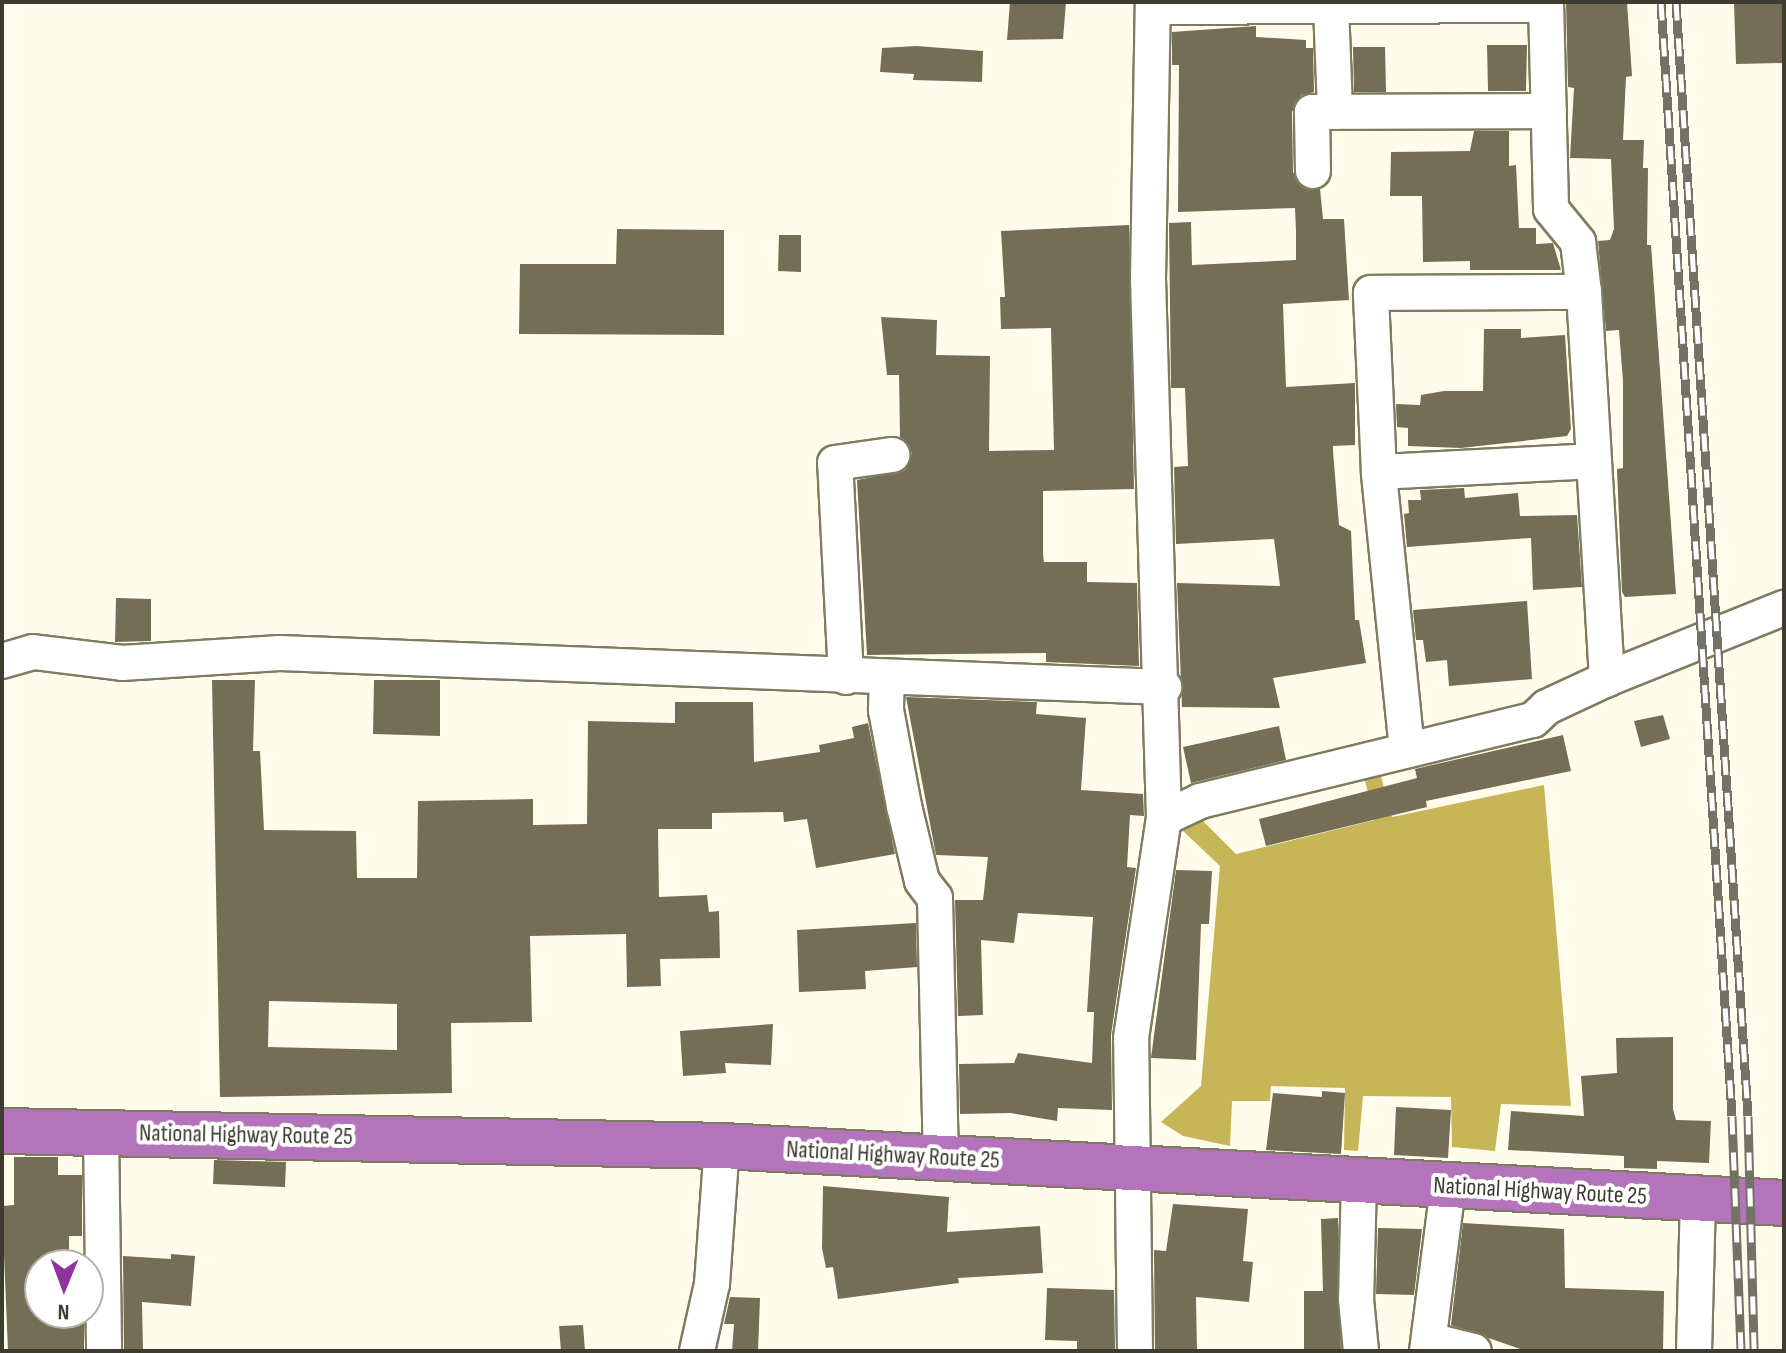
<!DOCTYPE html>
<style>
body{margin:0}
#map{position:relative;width:1786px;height:1353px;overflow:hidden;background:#fffceb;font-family:"Sofia Sans Condensed",sans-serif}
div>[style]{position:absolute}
.water>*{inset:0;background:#c7b657}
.building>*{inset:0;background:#736e55}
.roads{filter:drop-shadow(2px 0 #7f7b61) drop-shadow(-2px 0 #7f7b61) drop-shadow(0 2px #7f7b61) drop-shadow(0 -2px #7f7b61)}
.minor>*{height:34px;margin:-17px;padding:0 17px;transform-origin:17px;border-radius:17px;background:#fff}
.highway>*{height:44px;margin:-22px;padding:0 22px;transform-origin:22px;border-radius:22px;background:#b374bc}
.rail>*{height:9px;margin-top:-4.5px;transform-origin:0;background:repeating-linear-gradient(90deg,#fff 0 18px,#747265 0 36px);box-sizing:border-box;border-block:2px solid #747265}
span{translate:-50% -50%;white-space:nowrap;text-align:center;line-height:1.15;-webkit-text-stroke:8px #fff;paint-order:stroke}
.street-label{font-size:24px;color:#3e3c30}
.frame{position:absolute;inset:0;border:4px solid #3e3c30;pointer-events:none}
.north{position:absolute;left:24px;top:1249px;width:80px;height:80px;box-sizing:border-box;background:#fff;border:2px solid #b2b1ac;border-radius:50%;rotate:181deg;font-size:22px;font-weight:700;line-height:32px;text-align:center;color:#3e3c30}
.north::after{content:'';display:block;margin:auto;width:28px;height:36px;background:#90339e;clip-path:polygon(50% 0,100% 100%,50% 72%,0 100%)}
</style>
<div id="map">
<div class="water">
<div style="clip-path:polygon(1379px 769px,1392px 817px,1544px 785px,1571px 1106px,1501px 1104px,1495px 1151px,1452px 1147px,1451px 1097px,1363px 1096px,1358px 1151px,1344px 1150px,1345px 1088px,1271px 1086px,1270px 1101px,1232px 1101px,1230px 1146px,1183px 1136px,1161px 1122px,1201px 1086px,1220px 866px,1183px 831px,1198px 816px,1236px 854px,1375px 820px,1363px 773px)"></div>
</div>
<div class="building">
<div style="clip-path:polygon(1010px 2px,1066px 2px,1063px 39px,1007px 40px)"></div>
<div style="clip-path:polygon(1566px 2px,1627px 2px,1632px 76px,1626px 77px,1623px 140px,1644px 140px,1643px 168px,1648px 168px,1647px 245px,1651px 245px,1676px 594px,1625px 597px,1622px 592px,1617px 469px,1623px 468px,1623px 381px,1619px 330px,1606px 331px,1598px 241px,1610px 240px,1614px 229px,1611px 159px,1570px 158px,1574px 88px,1568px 87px)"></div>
<div style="clip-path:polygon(1734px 2px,1784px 2px,1784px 63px,1736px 64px)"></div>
<div style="clip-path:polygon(1256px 26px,1256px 37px,1306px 40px,1306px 48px,1313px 48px,1314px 92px,1301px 95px,1292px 112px,1293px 172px,1303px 188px,1320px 189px,1323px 219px,1344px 219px,1349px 300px,1283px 304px,1286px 387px,1355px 383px,1355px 445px,1333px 446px,1333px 451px,1339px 525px,1351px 531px,1355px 620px,1359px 620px,1366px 663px,1273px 678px,1280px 708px,1182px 707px,1177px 583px,1280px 586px,1274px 539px,1176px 544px,1174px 467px,1188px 466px,1185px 388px,1171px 388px,1169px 223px,1191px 222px,1192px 265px,1296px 260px,1296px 232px,1295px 208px,1178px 212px,1179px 65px,1172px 65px,1172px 32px)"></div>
<div style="clip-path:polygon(1487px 45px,1527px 45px,1526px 91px,1488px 91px)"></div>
<div style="clip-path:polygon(916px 46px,983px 51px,982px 82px,913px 80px,914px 74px,880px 72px,882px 48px)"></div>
<div style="clip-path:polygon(1353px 47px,1385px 47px,1386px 92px,1354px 92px)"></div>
<div style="clip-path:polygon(1474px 131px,1509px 131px,1509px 166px,1516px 165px,1519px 228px,1536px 228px,1536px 244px,1553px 243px,1561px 270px,1470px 270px,1470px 261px,1423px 262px,1422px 196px,1390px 196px,1391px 152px,1470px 151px)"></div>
<div style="clip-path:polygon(1129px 225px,1134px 489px,1043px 491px,1043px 554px,1044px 562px,1087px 562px,1087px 582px,1137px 583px,1139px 666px,1046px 662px,1046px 653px,867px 655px,857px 480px,904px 471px,912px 453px,900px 437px,899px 375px,887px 375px,881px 317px,937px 320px,936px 355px,990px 356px,989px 451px,1054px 450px,1051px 328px,1001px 329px,1000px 297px,1005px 297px,1001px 231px)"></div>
<div style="clip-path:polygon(617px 229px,724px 230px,724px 335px,519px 334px,520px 264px,616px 264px)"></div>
<div style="clip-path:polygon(779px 235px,801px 235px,801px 272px,778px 271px)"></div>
<div style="clip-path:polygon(1484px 329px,1521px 329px,1521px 338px,1565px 335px,1571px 429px,1567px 436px,1461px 448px,1408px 446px,1408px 428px,1397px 427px,1396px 404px,1420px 405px,1421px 395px,1444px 391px,1483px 391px)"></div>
<div style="clip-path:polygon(1464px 488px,1465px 498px,1518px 493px,1520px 516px,1577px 515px,1582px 587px,1533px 590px,1531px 538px,1407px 547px,1404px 514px,1409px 513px,1408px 500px,1421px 500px,1420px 490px)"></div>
<div style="clip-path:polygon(116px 598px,151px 599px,151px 641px,115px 642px)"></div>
<div style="clip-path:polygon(1527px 601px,1532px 679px,1449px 686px,1447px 660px,1426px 662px,1423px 640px,1416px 640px,1413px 610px)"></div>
<div style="clip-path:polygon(evenodd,212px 680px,255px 680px,253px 751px,260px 751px,264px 830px,356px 831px,357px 878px,417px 878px,418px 801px,533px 799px,533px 825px,587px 824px,588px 721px,675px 723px,675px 702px,753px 702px,754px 762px,820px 752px,819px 745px,854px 738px,852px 727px,868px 723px,895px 854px,816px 868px,807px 819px,784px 822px,783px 812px,712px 813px,712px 829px,658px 829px,659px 897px,707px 895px,709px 912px,719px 911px,720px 958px,660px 959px,661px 986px,627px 987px,626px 934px,530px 936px,532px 1022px,451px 1023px,452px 1093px,220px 1097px,212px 680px,269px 1001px,397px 1004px,397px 1050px,268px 1047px,269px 1001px)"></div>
<div style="clip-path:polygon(374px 680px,440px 680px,440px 736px,373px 734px)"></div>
<div style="clip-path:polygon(906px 697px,1037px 702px,1036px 714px,1086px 718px,1081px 790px,1143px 794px,1144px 816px,1130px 815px,1127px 867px,1136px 868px,1111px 1035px,1112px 1110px,1058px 1108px,1057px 1121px,1010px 1113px,960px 1114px,959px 1064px,1014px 1063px,1018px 1053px,1092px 1063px,1094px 1012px,1087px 1012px,1093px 917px,1018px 913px,1014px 943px,981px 940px,983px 1015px,958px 1016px,955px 900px,983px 900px,988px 857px,936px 855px)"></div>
<div style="clip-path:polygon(1663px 715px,1670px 739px,1641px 747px,1634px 721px)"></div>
<div style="clip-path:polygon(1279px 726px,1286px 760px,1191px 783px,1183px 747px)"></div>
<div style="clip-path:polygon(1563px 735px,1571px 771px,1426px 801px,1427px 807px,1266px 846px,1259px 819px,1417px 778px,1415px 769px)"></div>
<div style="clip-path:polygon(1176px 870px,1212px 871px,1209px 924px,1201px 924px,1196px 1060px,1151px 1058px)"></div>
<div style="clip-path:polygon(916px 923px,917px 967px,865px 971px,866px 989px,799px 992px,797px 930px)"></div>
<div style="clip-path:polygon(773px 1024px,771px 1065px,725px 1063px,726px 1073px,683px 1076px,680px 1031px)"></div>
<div style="clip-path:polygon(1673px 1037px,1673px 1109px,1676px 1120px,1711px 1121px,1709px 1163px,1657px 1161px,1657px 1169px,1624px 1168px,1624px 1156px,1508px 1150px,1511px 1111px,1584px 1116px,1581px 1076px,1617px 1073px,1616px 1038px)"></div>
<div style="clip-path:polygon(1322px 1091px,1345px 1093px,1341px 1154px,1266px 1150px,1273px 1093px,1322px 1097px)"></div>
<div style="clip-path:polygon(1396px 1107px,1451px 1110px,1448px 1158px,1394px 1155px)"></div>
<div style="clip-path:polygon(14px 1157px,58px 1157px,58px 1175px,82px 1175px,82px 1236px,69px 1236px,69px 1265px,40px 1265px,40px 1316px,84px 1316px,84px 1351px,8px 1351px,2px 1206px,14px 1205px)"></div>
<div style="clip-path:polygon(214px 1160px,286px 1162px,285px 1187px,213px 1184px)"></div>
<div style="clip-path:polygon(823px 1186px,949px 1197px,947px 1232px,1040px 1226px,1043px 1273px,958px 1278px,959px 1283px,838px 1299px,833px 1267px,826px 1268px,822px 1248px)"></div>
<div style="clip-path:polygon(1173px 1204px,1248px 1209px,1243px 1261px,1253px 1262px,1249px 1302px,1196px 1297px,1197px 1351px,1155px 1351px,1154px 1250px,1166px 1251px)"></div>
<div style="clip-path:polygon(1338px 1218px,1341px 1351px,1304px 1351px,1304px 1291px,1323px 1291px,1321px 1219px)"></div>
<div style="clip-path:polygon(1463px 1223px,1564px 1229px,1565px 1288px,1664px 1291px,1663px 1351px,1526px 1351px,1451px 1325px)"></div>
<div style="clip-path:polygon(1378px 1228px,1422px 1229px,1414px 1295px,1376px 1294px)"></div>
<div style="clip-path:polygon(171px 1254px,195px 1256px,191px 1306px,142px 1302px,143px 1351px,124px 1351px,123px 1256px,171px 1259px)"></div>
<div style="clip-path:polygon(1047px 1288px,1114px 1290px,1115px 1351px,1077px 1351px,1077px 1341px,1045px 1340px)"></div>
<div style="clip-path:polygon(730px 1297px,760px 1298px,758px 1351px,732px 1351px,734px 1324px,724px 1324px)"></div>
<div style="clip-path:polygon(583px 1325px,585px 1351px,561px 1351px,559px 1326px)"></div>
</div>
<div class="roads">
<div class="minor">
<div style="left:1546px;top:2px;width:207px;rotate:88.6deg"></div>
<div style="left:1551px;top:209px;width:43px;rotate:50.7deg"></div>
<div style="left:1578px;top:242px;width:50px;rotate:83.2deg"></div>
<div style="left:1584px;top:292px;width:388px;rotate:86.6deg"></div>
<div style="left:1331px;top:6px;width:106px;rotate:87.8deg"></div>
<div style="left:1153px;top:7px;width:393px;rotate:-0.3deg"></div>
<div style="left:1313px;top:171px;width:59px;rotate:-91deg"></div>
<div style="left:1312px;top:112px;width:237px;rotate:-0.2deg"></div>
<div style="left:1379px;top:472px;width:215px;rotate:-2.9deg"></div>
<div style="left:2px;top:661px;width:32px;rotate:-16deg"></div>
<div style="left:33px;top:652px;width:90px;rotate:7deg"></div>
<div style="left:122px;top:663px;width:158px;rotate:-3.6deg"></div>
<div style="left:280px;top:653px;width:885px;rotate:2.2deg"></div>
<div style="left:846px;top:677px;width:214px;rotate:-92.9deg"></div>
<div style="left:835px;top:463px;width:58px;rotate:-8deg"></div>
<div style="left:887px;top:678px;width:32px;rotate:92deg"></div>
<div style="left:886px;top:710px;width:98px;rotate:79.4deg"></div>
<div style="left:904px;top:806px;width:77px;rotate:76.5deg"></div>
<div style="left:922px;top:881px;width:21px;rotate:53deg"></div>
<div style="left:935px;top:898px;width:259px;rotate:88.7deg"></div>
<div style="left:1407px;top:750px;width:279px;rotate:-95.8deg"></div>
<div style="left:1379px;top:472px;width:179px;rotate:-92.6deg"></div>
<div style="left:1371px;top:293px;width:213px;rotate:-0.3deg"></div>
<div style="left:1164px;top:818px;width:40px;rotate:-25deg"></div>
<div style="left:1200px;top:801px;width:343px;rotate:-13.7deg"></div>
<div style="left:1533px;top:720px;width:19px;rotate:-43deg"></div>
<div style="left:1547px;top:707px;width:66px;rotate:-25deg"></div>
<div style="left:1607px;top:679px;width:191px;rotate:-21.9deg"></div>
<div style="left:101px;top:1131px;width:220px;rotate:89.2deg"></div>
<div style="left:1359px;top:1179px;width:120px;rotate:91.4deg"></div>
<div style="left:1356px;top:1299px;width:52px;rotate:84.5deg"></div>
<div style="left:1429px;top:1340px;width:46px;rotate:13.7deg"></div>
<div style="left:697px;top:1351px;width:69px;rotate:-77.4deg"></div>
<div style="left:712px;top:1284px;width:138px;rotate:-85.9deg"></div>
<div style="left:1135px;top:1351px;width:313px;rotate:-90.7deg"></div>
<div style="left:1131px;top:1038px;width:222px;rotate:-81.5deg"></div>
<div style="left:1164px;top:818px;width:539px;rotate:-91.7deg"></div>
<div style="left:1148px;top:279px;width:277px;rotate:-89deg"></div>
<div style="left:1427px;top:1351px;width:166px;rotate:-82.7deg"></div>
<div style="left:1694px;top:1351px;width:151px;rotate:-88.5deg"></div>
</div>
<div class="highway">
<div style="left:2px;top:1131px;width:720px;rotate:1.19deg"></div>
<div style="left:722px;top:1146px;width:1064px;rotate:3.07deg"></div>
</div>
</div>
<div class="rail">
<div style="left:1661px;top:2px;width:1116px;rotate:86.35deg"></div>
<div style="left:1732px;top:1116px;width:235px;rotate:87.8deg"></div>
<div style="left:1676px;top:2px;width:1116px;rotate:86.3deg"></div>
<div style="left:1748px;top:1116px;width:235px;rotate:88.5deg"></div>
</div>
<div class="street-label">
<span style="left:246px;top:1135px;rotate:1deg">National Highway Route 25</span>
<span style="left:893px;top:1155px;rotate:3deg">National Highway Route 25</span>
<span style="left:1540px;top:1191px;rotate:3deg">National Highway Route 25</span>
</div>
<div class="frame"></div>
<div class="north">N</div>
</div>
